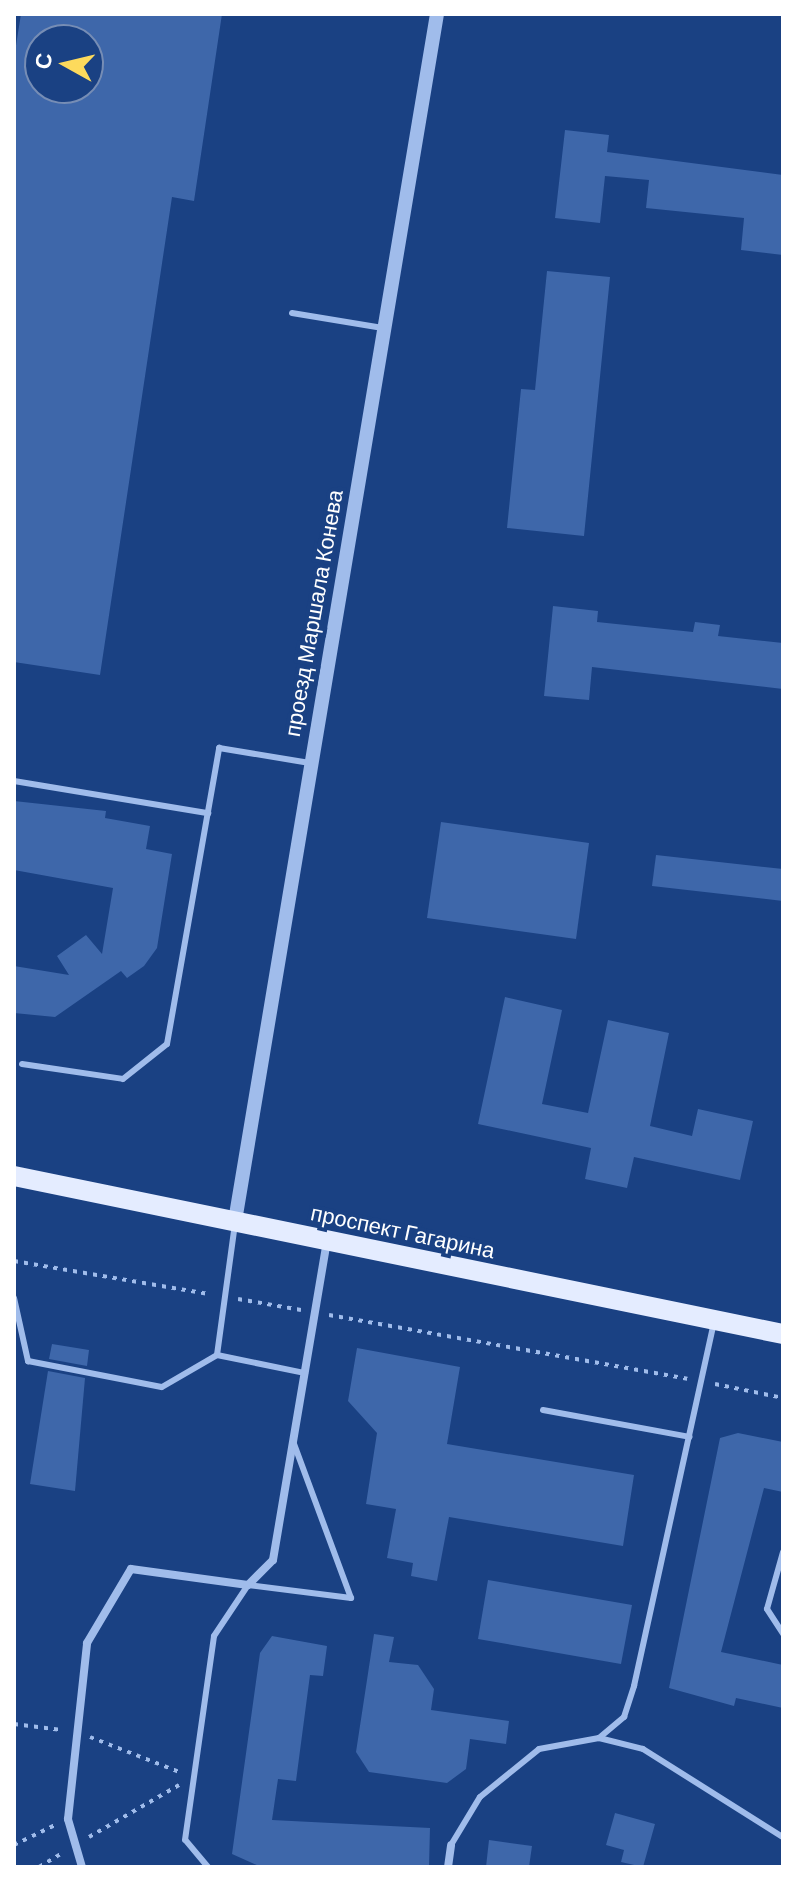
<!DOCTYPE html>
<meta charset="utf-8">
<style>
body{margin:0}
#map{position:relative;width:797px;height:1881px;overflow:hidden;background:#1a4183;font-family:Barlow,sans-serif}
div>[style]{position:absolute}
.building>*{inset:0;background:#3e67aa}
.path>*{height:4px;margin-top:-2px;transform-origin:0;background:repeating-linear-gradient(90deg,#a0bceb 0 4px,transparent 0 10px)}
.service>*{height:6px;margin:-3px;padding:0 3px;transform-origin:3px;border-radius:3px;background:#a0bceb}
.minor>*{height:8px;margin:-4px;padding:0 4px;transform-origin:4px;border-radius:4px;background:#a0bceb}
.tertiary>*{height:14px;margin:-7px;padding:0 7px;transform-origin:7px;border-radius:7px;background:#a0bceb}
.primary>*{height:20px;margin:-10px;padding:0 10px;transform-origin:10px;border-radius:10px;background:#e4ecff}
span{translate:-50% -50%;white-space:nowrap;text-align:center;line-height:1.15;-webkit-text-stroke:8px #1a4183;paint-order:stroke}
.street-label{font-size:22px;color:#fff}
.frame{position:absolute;inset:0;border:16px solid #fff;pointer-events:none}
.north{position:absolute;left:24px;top:24px;width:80px;height:80px;box-sizing:border-box;background:#1a4183;border:2px solid #768db5;border-radius:50%;rotate:278deg;font-size:22px;font-weight:700;line-height:32px;text-align:center;color:#fff}
.north::after{content:'';display:block;margin:auto;width:28px;height:36px;background:#fdda5c;clip-path:polygon(50% 0,100% 100%,50% 72%,0 100%)}
</style>
<div id="map">
<div class="building">
<div style="clip-path:polygon(evenodd,21px 14px,222px 14px,194px 201px,172px 197px,100px 675px,14px 662px,14px 58px,21px 14px,40px 40px,88px 40px,88px 88px,40px 88px,40px 40px)"></div>
<div style="clip-path:polygon(565px 130px,609px 135px,607px 152px,783px 175px,783px 255px,741px 250px,744px 218px,646px 208px,649px 180px,605px 176px,600px 223px,555px 218px)"></div>
<div style="clip-path:polygon(547px 271px,610px 277px,584px 536px,507px 528px,521px 389px,535px 390px)"></div>
<div style="clip-path:polygon(553px 606px,598px 611px,597px 622px,693px 632px,695px 622px,720px 625px,718px 636px,783px 643px,783px 689px,592px 667px,589px 700px,544px 696px)"></div>
<div style="clip-path:polygon(14px 801px,106px 811px,105px 818px,150px 826px,146px 849px,172px 854px,157px 948px,144px 966px,127px 978px,121px 971px,55px 1017px,14px 1013px,14px 966px,69px 975px,57px 956px,86px 935px,102px 954px,113px 888px,14px 870px)"></div>
<div style="clip-path:polygon(441px 822px,589px 843px,576px 939px,427px 918px)"></div>
<div style="clip-path:polygon(656px 855px,783px 869px,783px 901px,652px 886px)"></div>
<div style="clip-path:polygon(505px 997px,562px 1010px,542px 1104px,588px 1113px,608px 1020px,669px 1033px,650px 1126px,692px 1136px,698px 1109px,753px 1121px,740px 1180px,634px 1157px,627px 1188px,585px 1179px,591px 1148px,478px 1124px)"></div>
<div style="clip-path:polygon(52px 1344px,89px 1350px,87px 1366px,49px 1359px)"></div>
<div style="clip-path:polygon(357px 1348px,460px 1367px,447px 1444px,634px 1475px,623px 1546px,449px 1517px,437px 1581px,411px 1576px,413px 1563px,387px 1558px,396px 1509px,366px 1504px,377px 1433px,348px 1401px)"></div>
<div style="clip-path:polygon(48px 1371px,85px 1378px,75px 1491px,30px 1484px)"></div>
<div style="clip-path:polygon(738px 1433px,783px 1442px,783px 1492px,764px 1488px,721px 1652px,783px 1665px,783px 1708px,736px 1698px,734px 1706px,669px 1688px,720px 1438px)"></div>
<div style="clip-path:polygon(488px 1580px,632px 1605px,621px 1664px,478px 1639px)"></div>
<div style="clip-path:polygon(374px 1634px,394px 1637px,389px 1662px,418px 1665px,434px 1689px,431px 1710px,509px 1721px,506px 1744px,470px 1739px,466px 1769px,447px 1783px,369px 1772px,356px 1752px)"></div>
<div style="clip-path:polygon(272px 1636px,327px 1646px,323px 1676px,310px 1675px,296px 1781px,278px 1779px,272px 1820px,430px 1828px,429px 1867px,261px 1867px,232px 1854px,260px 1653px)"></div>
<div style="clip-path:polygon(615px 1813px,655px 1824px,643px 1867px,621px 1862px,624px 1850px,606px 1845px)"></div>
<div style="clip-path:polygon(489px 1840px,532px 1846px,529px 1867px,486px 1867px)"></div>
</div>
<div class="path">
<div style="left:14px;top:1261px;width:199px;rotate:9.6deg"></div>
<div style="left:238px;top:1299px;width:64px;rotate:9.9deg"></div>
<div style="left:329px;top:1315px;width:364px;rotate:10.1deg"></div>
<div style="left:715px;top:1384px;width:69px;rotate:11.6deg"></div>
<div style="left:14px;top:1724px;width:48px;rotate:7.1deg"></div>
<div style="left:90px;top:1737px;width:99px;rotate:21.4deg"></div>
<div style="left:89px;top:1837px;width:104px;rotate:-30deg"></div>
<div style="left:14px;top:1845px;width:46px;rotate:-26deg"></div>
<div style="left:39px;top:1867px;width:26px;rotate:-31deg"></div>
</div>
<div class="service">
<div style="left:292px;top:313px;width:92px;rotate:9.4deg"></div>
<div style="left:14px;top:781px;width:197px;rotate:9.4deg"></div>
<div style="left:22px;top:1064px;width:102px;rotate:8.4deg"></div>
<div style="left:123px;top:1079px;width:56px;rotate:-38.5deg"></div>
<div style="left:167px;top:1044px;width:301px;rotate:-80deg"></div>
<div style="left:219px;top:748px;width:92px;rotate:9.4deg"></div>
<div style="left:14px;top:1298px;width:65px;rotate:77.5deg"></div>
<div style="left:28px;top:1361px;width:136px;rotate:11deg"></div>
<div style="left:162px;top:1387px;width:64px;rotate:-30.2deg"></div>
<div style="left:217px;top:1355px;width:132px;rotate:-82.2deg"></div>
<div style="left:217px;top:1355px;width:90px;rotate:11.6deg"></div>
<div style="left:543px;top:1410px;width:149px;rotate:10.4deg"></div>
<div style="left:783px;top:1552px;width:59px;rotate:105.7deg"></div>
<div style="left:767px;top:1609px;width:30px;rotate:57deg"></div>
<div style="left:599px;top:1738px;width:33px;rotate:-40deg"></div>
<div style="left:624px;top:1717px;width:33px;rotate:-72deg"></div>
<div style="left:634px;top:1686px;width:372px;rotate:-77.6deg"></div>
<div style="left:451px;top:1845px;width:56px;rotate:-58.9deg"></div>
<div style="left:480px;top:1797px;width:76px;rotate:-39.1deg"></div>
<div style="left:539px;top:1749px;width:61px;rotate:-10.4deg"></div>
<div style="left:599px;top:1738px;width:45px;rotate:14deg"></div>
<div style="left:643px;top:1749px;width:165px;rotate:32.2deg"></div>
<div style="left:208px;top:1867px;width:35px;rotate:-130deg"></div>
<div style="left:185px;top:1840px;width:206px;rotate:-81.9deg"></div>
<div style="left:214px;top:1636px;width:61px;rotate:-56.3deg"></div>
<div style="left:248px;top:1585px;width:104px;rotate:7.2deg"></div>
<div style="left:351px;top:1598px;width:167px;rotate:-110.3deg"></div>
</div>
<div class="minor">
<div style="left:82px;top:1867px;width:50px;rotate:-106.3deg"></div>
<div style="left:68px;top:1819px;width:177px;rotate:-83.8deg"></div>
<div style="left:87px;top:1643px;width:86px;rotate:-59.3deg"></div>
<div style="left:131px;top:1569px;width:118px;rotate:7.8deg"></div>
<div style="left:248px;top:1585px;width:35px;rotate:-45deg"></div>
<div style="left:273px;top:1560px;width:325px;rotate:-80.4deg"></div>
<div style="left:448px;top:1867px;width:22px;rotate:-82deg"></div>
</div>
<div class="tertiary">
<div style="left:235px;top:1221px;width:1224px;rotate:-80.5deg"></div>
</div>
<div class="primary">
<div style="left:14px;top:1176px;width:785px;rotate:11.61deg"></div>
</div>
<div class="street-label">
<span style="left:313px;top:613px;rotate:-80deg">проезд Маршала Конева</span>
<span style="left:403px;top:1231px;rotate:12deg">проспект Гагарина</span>
</div>
<div class="frame"></div>
<div class="north">С</div>
</div>
